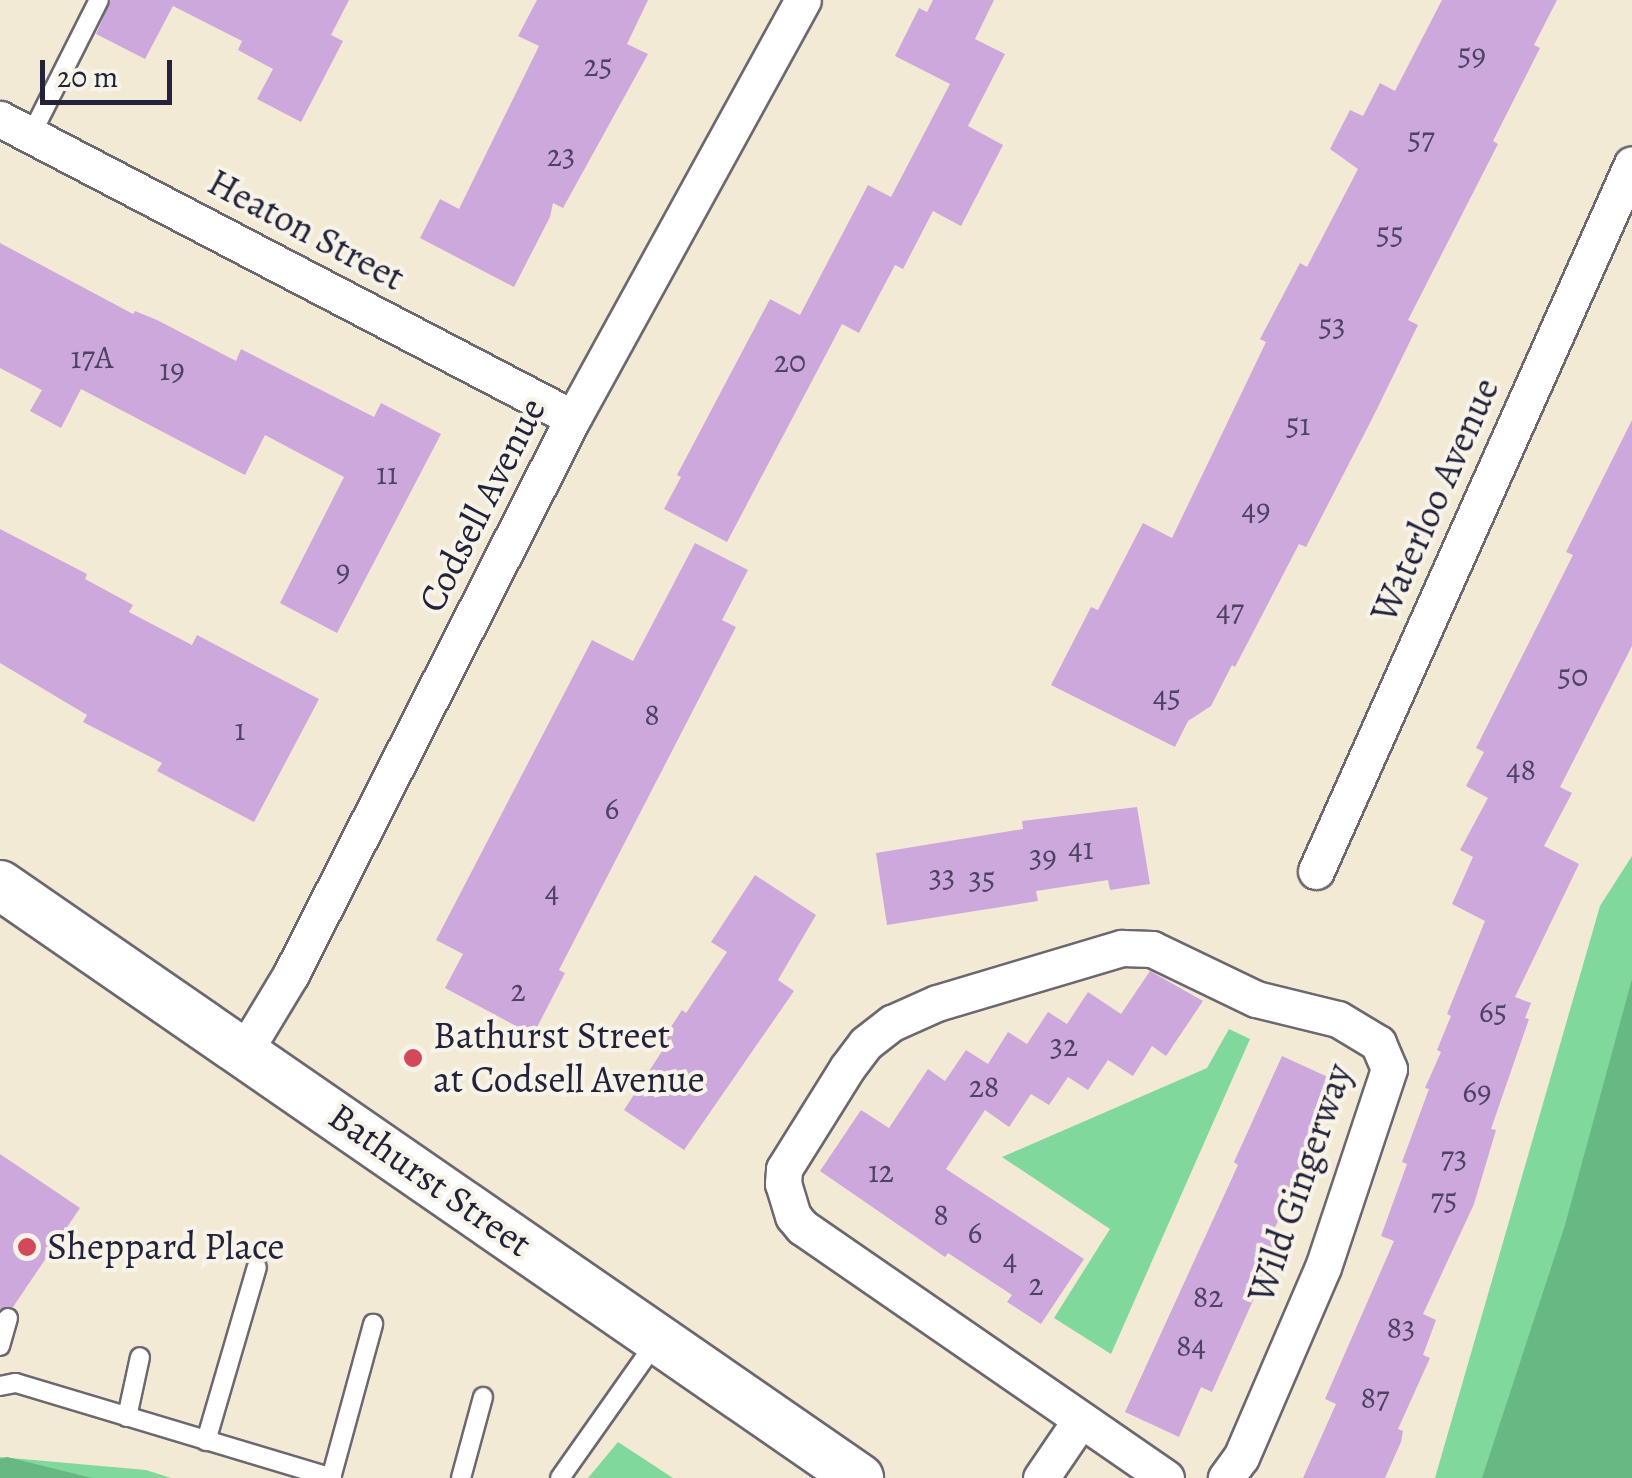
<!DOCTYPE html>
<style>
body{margin:0}
#map{position:relative;width:1632px;height:1478px;overflow:hidden;background:#f2ead5;font-family:Alegreya,serif}
div>[style]{position:absolute}
.green>*{inset:0;background:#80d89c}
.forest>*{inset:0;background:#68b884}
.building>*{inset:0;background:#cda8dd}
.roads{filter:drop-shadow(2px 0 #6b6871) drop-shadow(-2px 0 #6b6871) drop-shadow(0 2px #6b6871) drop-shadow(0 -2px #6b6871)}
.lane>*{height:18px;margin:-9px;padding:0 9px;transform-origin:9px;border-radius:9px;background:#fff}
.street>*{height:35px;margin:-17.5px;padding:0 17.5px;transform-origin:17.5px;border-radius:17.5px;background:#fff}
.secondary>*{height:48px;margin:-24px;padding:0 24px;transform-origin:24px;border-radius:24px;background:#fff}
.dots>*{width:28px;height:28px;translate:-50% -50%;box-sizing:border-box;border:5px solid #f7f3e8;border-radius:50%}
span{translate:-50% -50%;white-space:nowrap;text-align:center;line-height:1.15;-webkit-text-stroke:8px #f7f3e8;paint-order:stroke}
.number-label{font-size:32px;color:#4d4464}
.number-label span{-webkit-text-stroke-width:0}
.street-label{font-size:38px;color:#22223b}
.poi-label{font-size:38px;color:#22223b}
.left{translate:0 -50%;text-align:left}
.scale{position:absolute;left:40px;top:60px;width:132px;height:45px;box-sizing:border-box;border:5px solid #22223b;border-top:0;padding-left:12px;font-size:30px;line-height:35px;white-space:nowrap;color:#22223b;-webkit-text-stroke:8px #f7f3e8;paint-order:stroke}
</style>
<div id="map">
<div class="green">
<div style="clip-path:polygon(1632px 856px,1632px 1478px,1435px 1478px,1600px 906px)"></div>
<div style="clip-path:polygon(1229px 1029px,1250px 1039px,1111px 1354px,1054px 1318px,1110px 1229px,1002px 1157px,1207px 1068px)"></div>
<div style="clip-path:polygon(618px 1442px,673px 1478px,588px 1478px)"></div>
<div style="clip-path:polygon(0 1457px,146px 1470px,171px 1478px,0 1478px)"></div>
</div>
<div class="forest">
<div style="clip-path:polygon(1632px 979px,1632px 1478px,1482px 1478px,1565px 1225px)"></div>
<div style="clip-path:polygon(7px 1457px,92px 1478px,0 1478px,0 1459px)"></div>
</div>
<div class="building">
<div style="clip-path:polygon(111px 0,349px 0,331px 35px,343px 41px,301px 122px,257px 99px,273px 69px,238px 50px,242px 41px,173px 6px,145px 59px,96px 34px)"></div>
<div style="clip-path:polygon(537px 0,648px 0,627px 44px,648px 54px,563px 208px,553px 203px,550px 217px,514px 287px,420px 238px,440px 199px,459px 209px,539px 46px,518px 36px)"></div>
<div style="clip-path:polygon(933px 0,994px 0,975px 39px,1005px 54px,968px 126px,1003px 145px,961px 226px,933px 211px,903px 269px,895px 265px,859px 333px,842px 324px,727px 542px,664px 509px,681px 477px,677px 475px,770px 299px,800px 315px,868px 185px,891px 197px,950px 84px,895px 56px,919px 8px,927px 12px)"></div>
<div style="clip-path:polygon(1442px 0,1557px 0,1534px 45px,1540px 48px,1493px 141px,1498px 144px,1408px 320px,1418px 325px,1373px 417px,1306px 547px,1299px 544px,1235px 667px,1232px 665px,1211px 706px,1188px 721px,1175px 747px,1051px 685px,1091px 607px,1098px 610px,1143px 523px,1172px 538px,1266px 342px,1260px 339px,1300px 263px,1307px 267px,1358px 169px,1330px 149px,1350px 110px,1363px 116px,1380px 83px,1395px 91px)"></div>
<div style="clip-path:polygon(0 243px,133px 314px,135px 311px,157px 320px,236px 361px,241px 349px,374px 417px,381px 403px,441px 434px,337px 633px,280px 603px,344px 477px,265px 435px,245px 475px,81px 389px,61px 428px,30px 411px,42px 390px,0 368px)"></div>
<div style="clip-path:polygon(1632px 420px,1632px 646px,1560px 787px,1572px 793px,1544px 846px,1579px 864px,1515px 997px,1531px 1003px,1525px 1018px,1529px 1019px,1491px 1129px,1496px 1130px,1474px 1204px,1423px 1314px,1436px 1320px,1423px 1355px,1430px 1358px,1398px 1429px,1403px 1431px,1401px 1442px,1385px 1478px,1303px 1478px,1336px 1404px,1325px 1399px,1394px 1241px,1381px 1236px,1407px 1164px,1402px 1162px,1429px 1089px,1425px 1088px,1441px 1052px,1437px 1050px,1451px 1016px,1447px 1014px,1485px 921px,1452px 904px,1473px 857px,1460px 850px,1488px 798px,1466px 786px,1484px 752px,1476px 748px,1573px 555px,1566px 552px)"></div>
<div style="clip-path:polygon(0 529px,87px 574px,85px 579px,133px 605px,129px 612px,192px 645px,197px 635px,319px 699px,254px 822px,157px 771px,162px 763px,83px 722px,87px 715px,0 663px)"></div>
<div style="clip-path:polygon(695px 543px,748px 570px,722px 620px,736px 627px,559px 970px,565px 973px,533px 1035px,445px 988px,463px 954px,436px 940px,592px 640px,633px 661px)"></div>
<div style="clip-path:polygon(1137px 807px,1150px 884px,1110px 890px,1108px 880px,1036px 891px,1038px 901px,887px 925px,876px 853px,1023px 829px,1022px 821px)"></div>
<div style="clip-path:polygon(755px 875px,816px 915px,778px 980px,794px 991px,684px 1150px,624px 1110px,664px 1048px,659px 1045px,682px 1010px,686px 1013px,727px 952px,711px 942px)"></div>
<div style="clip-path:polygon(1150px 971px,1203px 1001px,1166px 1056px,1152px 1046px,1133px 1076px,1108px 1060px,1088px 1090px,1068px 1077px,1049px 1105px,1031px 1094px,1009px 1127px,985px 1110px,946px 1169px,1084px 1259px,1041px 1324px,1007px 1302px,1012px 1295px,948px 1253px,945px 1257px,820px 1171px,861px 1110px,889px 1128px,928px 1069px,945px 1081px,966px 1050px,988px 1064px,1008px 1032px,1027px 1044px,1048px 1012px,1067px 1024px,1088px 992px,1121px 1014px)"></div>
<div style="clip-path:polygon(1282px 1056px,1341px 1083px,1273px 1232px,1282px 1236px,1212px 1392px,1201px 1387px,1179px 1437px,1125px 1412px,1238px 1165px,1234px 1162px)"></div>
<div style="clip-path:polygon(0 1154px,80px 1208px,13px 1307px,0 1309px)"></div>
</div>
<div class="roads">
<div class="lane">
<div style="left:31px;top:135px;width:151px;rotate:-63.3deg"></div>
<div style="left:0;top:1346px;width:29px;rotate:-74deg"></div>
<div style="left:0;top:1386px;width:16px;rotate:-11deg"></div>
<div style="left:16px;top:1383px;width:330px;rotate:16.7deg"></div>
<div style="left:127px;top:1417px;width:61px;rotate:-77.8deg"></div>
<div style="left:206px;top:1441px;width:181px;rotate:-73.7deg"></div>
<div style="left:331px;top:1478px;width:160px;rotate:-74.7deg"></div>
<div style="left:461px;top:1478px;width:84px;rotate:-74.8deg"></div>
<div style="left:560px;top:1478px;width:170px;rotate:-54.8deg"></div>
</div>
<div class="street">
<div style="left:0;top:119px;width:646px;rotate:27.56deg"></div>
<div style="left:1316px;top:871px;width:774px;rotate:-65.92deg"></div>
<div style="left:244px;top:1052px;width:91px;rotate:-58.9deg"></div>
<div style="left:291px;top:974px;width:623px;rotate:-63.11deg"></div>
<div style="left:573px;top:418px;width:477px;rotate:-61.2deg"></div>
<div style="left:1041px;top:1478px;width:68px;rotate:-55.8deg"></div>
<div style="left:1166px;top:1478px;width:442px;rotate:-145.4deg"></div>
<div style="left:802px;top:1227px;width:14px;rotate:-129deg"></div>
<div style="left:793px;top:1216px;width:34px;rotate:-107deg"></div>
<div style="left:783px;top:1184px;width:15px;rotate:-86deg"></div>
<div style="left:784px;top:1169px;width:119px;rotate:-58deg"></div>
<div style="left:847px;top:1068px;width:31px;rotate:-53deg"></div>
<div style="left:866px;top:1043px;width:33px;rotate:-38deg"></div>
<div style="left:892px;top:1023px;width:49px;rotate:-24deg"></div>
<div style="left:937px;top:1003px;width:193px;rotate:-16.6deg"></div>
<div style="left:1122px;top:948px;width:30px;rotate:2deg"></div>
<div style="left:1152px;top:949px;width:115px;rotate:25.7deg"></div>
<div style="left:1256px;top:999px;width:84px;rotate:13.7deg"></div>
<div style="left:1338px;top:1019px;width:47px;rotate:31deg"></div>
<div style="left:1378px;top:1043px;width:28px;rotate:67deg"></div>
<div style="left:1389px;top:1069px;width:209px;rotate:108.4deg"></div>
<div style="left:1323px;top:1267px;width:207px;rotate:113.3deg"></div>
<div style="left:1241px;top:1457px;width:26px;rotate:126deg"></div>
</div>
<div class="secondary">
<div style="left:0;top:885px;width:1044px;rotate:34.62deg"></div>
</div>
</div>
<div class="dots">
<div style="left:413px;top:1058px;background:#d1495b"></div>
<div style="left:27px;top:1247px;background:#d1495b"></div>
</div>
<div class="number-label">
<span style="left:1472px;top:54px">59</span>
<span style="left:598px;top:65px">25</span>
<span style="left:1421px;top:138px">57</span>
<span style="left:561px;top:155px">23</span>
<span style="left:1390px;top:233px">55</span>
<span style="left:1332px;top:325px">53</span>
<span style="left:92px;top:357px">17A</span>
<span style="left:790px;top:361px">20</span>
<span style="left:172px;top:369px">19</span>
<span style="left:1298px;top:424px">51</span>
<span style="left:387px;top:473px">11</span>
<span style="left:1256px;top:509px">49</span>
<span style="left:343px;top:570px">9</span>
<span style="left:1230px;top:610px">47</span>
<span style="left:1573px;top:675px">50</span>
<span style="left:1167px;top:696px">45</span>
<span style="left:652px;top:714px">8</span>
<span style="left:240px;top:729px">1</span>
<span style="left:1521px;top:769px">48</span>
<span style="left:612px;top:808px">6</span>
<span style="left:1081px;top:848px">41</span>
<span style="left:1043px;top:856px">39</span>
<span style="left:942px;top:876px">33</span>
<span style="left:982px;top:878px">35</span>
<span style="left:552px;top:891px">4</span>
<span style="left:518px;top:990px">2</span>
<span style="left:1493px;top:1011px">65</span>
<span style="left:1064px;top:1045px">32</span>
<span style="left:984px;top:1086px">28</span>
<span style="left:1477px;top:1091px">69</span>
<span style="left:1454px;top:1157px">73</span>
<span style="left:881px;top:1171px">12</span>
<span style="left:1444px;top:1199px">75</span>
<span style="left:941px;top:1214px">8</span>
<span style="left:975px;top:1232px">6</span>
<span style="left:1010px;top:1259px">4</span>
<span style="left:1036px;top:1284px">2</span>
<span style="left:1208px;top:1296px">82</span>
<span style="left:1401px;top:1327px">83</span>
<span style="left:1191px;top:1345px">84</span>
<span style="left:1375px;top:1397px">87</span>
</div>
<div class="street-label">
<span style="left:306px;top:230px;rotate:28deg">Heaton Street</span>
<span style="left:1435px;top:500px;rotate:-66deg">Waterloo Avenue</span>
<span style="left:482px;top:505px;rotate:-63deg">Codsell Avenue</span>
<span style="left:430px;top:1180px;rotate:35deg">Bathurst Street</span>
<span style="left:1300px;top:1183px;rotate:-71deg">Wild Gingerway</span>
</div>
<div class="poi-label">
<span class="left" style="left:433px;top:1058px">Bathurst Street<br>at Codsell Avenue</span>
<span class="left" style="left:47px;top:1247px">Sheppard Place</span>
</div>
<div class="scale">20 m</div>
</div>
